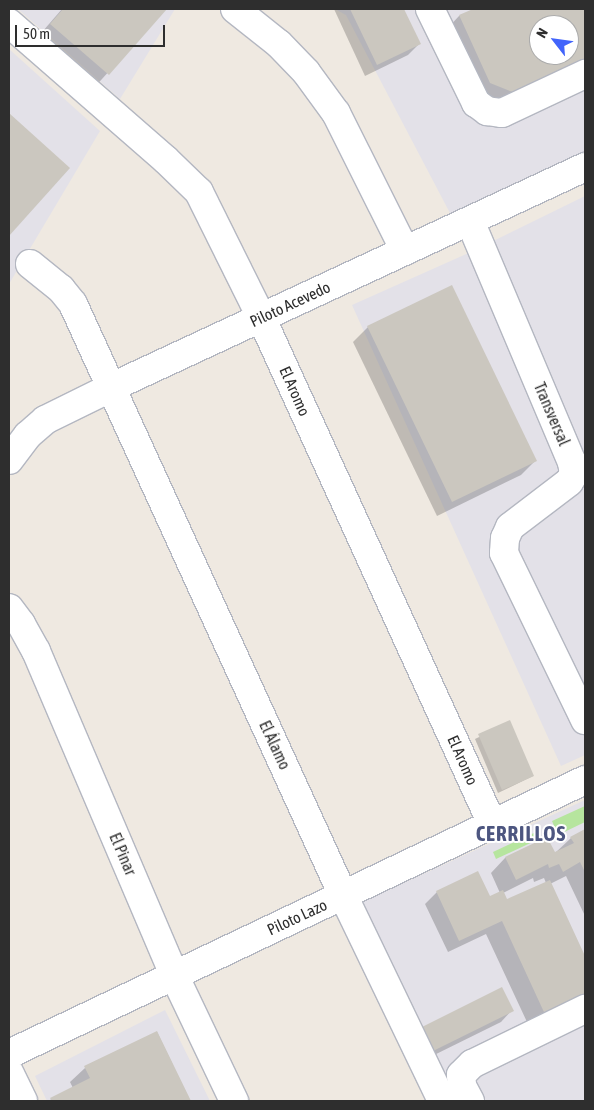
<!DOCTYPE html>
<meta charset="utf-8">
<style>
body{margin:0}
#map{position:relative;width:594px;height:1110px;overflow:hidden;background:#efe9e1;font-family:"Asap Condensed",sans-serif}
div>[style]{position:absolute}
.industrial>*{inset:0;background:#e3e1e8}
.green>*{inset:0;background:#b6e59e}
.shadow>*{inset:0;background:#0003}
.building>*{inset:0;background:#cbc7bf}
.roads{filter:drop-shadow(1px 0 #b4b7c1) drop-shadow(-1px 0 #b4b7c1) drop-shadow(0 1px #b4b7c1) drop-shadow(0 -1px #b4b7c1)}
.minor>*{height:28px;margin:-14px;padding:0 14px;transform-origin:14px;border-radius:14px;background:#fff}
span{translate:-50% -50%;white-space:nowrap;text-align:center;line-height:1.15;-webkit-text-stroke:4px #fff;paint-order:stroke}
.street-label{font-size:16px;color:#2e2e2e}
.district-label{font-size:21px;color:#4d5680;font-weight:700;letter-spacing:1px}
.frame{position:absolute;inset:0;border:10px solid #2e2e2e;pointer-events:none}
.north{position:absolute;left:529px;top:15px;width:50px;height:50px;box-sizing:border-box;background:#fff;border:1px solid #ababab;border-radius:50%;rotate:300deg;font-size:14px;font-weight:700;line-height:20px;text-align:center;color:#2e2e2e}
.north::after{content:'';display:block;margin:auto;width:18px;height:22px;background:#4264fb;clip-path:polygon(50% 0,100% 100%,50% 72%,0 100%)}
.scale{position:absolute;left:15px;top:25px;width:150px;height:22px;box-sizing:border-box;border:2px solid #2e2e2e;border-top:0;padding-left:6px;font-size:15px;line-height:18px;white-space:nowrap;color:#2e2e2e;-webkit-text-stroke:4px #fff;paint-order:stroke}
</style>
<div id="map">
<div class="industrial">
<div style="clip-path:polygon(18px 9px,175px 9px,120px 99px)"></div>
<div style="clip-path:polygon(evenodd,335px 9px,585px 9px,585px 151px,451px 215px,346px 15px,335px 9px,539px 25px,569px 25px,569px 55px,539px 55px,539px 25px)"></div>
<div style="clip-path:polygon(9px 49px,100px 131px,9px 284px)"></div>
<div style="clip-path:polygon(585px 196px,585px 755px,561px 766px,352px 305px,473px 251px)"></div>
<div style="clip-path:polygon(585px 800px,585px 1101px,454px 1101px,358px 904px)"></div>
<div style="clip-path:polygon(165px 1010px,210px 1101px,47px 1101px,35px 1076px)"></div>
</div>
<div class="green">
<div style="clip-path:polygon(585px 806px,585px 822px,558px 835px,552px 821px)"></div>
<div style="clip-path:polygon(536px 832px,539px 839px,496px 859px,493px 852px)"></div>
</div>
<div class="shadow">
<div style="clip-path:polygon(62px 9px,165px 9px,93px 89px,36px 39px)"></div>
<div style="clip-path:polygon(334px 9px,403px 9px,419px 44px,408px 55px,365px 76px)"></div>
<div style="clip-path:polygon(evenodd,476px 9px,585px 9px,585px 71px,505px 109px,476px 98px,445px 31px,459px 16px,476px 9px,539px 25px,569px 25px,569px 55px,539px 55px,539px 25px)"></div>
<div style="clip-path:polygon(9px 114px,68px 168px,9px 234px)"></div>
<div style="clip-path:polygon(368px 327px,535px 461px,521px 475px,437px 516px,353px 342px)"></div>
<div style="clip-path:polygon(510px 722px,533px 776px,498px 793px,475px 739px)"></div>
<div style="clip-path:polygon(evenodd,585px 831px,585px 916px,566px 876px,550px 884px,585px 958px,585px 1013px,534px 1037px,486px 934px,448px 952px,425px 904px,437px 892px,489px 898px,500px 893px,491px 873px,505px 858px,546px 838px,554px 854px,571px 838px,585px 831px,533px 878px,534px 882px,544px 878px,546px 883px,506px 901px,503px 893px,533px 878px)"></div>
<div style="clip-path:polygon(512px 1010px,501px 1022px,420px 1062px,409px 1041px)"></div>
<div style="clip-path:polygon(157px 1032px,190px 1101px,48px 1101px,73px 1088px,70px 1082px,85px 1068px)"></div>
</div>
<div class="building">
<div style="clip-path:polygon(63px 9px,167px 9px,109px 75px,50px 24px)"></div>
<div style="clip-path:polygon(350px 9px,404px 9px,421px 44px,377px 65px)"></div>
<div style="clip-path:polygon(evenodd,473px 9px,585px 9px,585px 65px,520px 95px,490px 83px,459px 15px,473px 9px,539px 25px,569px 25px,569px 55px,539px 55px,539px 25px)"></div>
<div style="clip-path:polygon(9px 113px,70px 168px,9px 236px)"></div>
<div style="clip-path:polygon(452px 285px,537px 461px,452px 502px,367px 326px)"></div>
<div style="clip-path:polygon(510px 720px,534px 776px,502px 790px,478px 734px)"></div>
<div style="clip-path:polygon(585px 829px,585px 872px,580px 862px,563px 872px,559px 864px,549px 868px,548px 864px,516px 880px,505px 857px,547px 837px,555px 852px,574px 843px,570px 837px)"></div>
<div style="clip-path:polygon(478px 871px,490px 896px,503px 890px,507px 899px,550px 880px,585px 956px,585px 1006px,549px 1023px,502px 921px,459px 941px,436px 891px)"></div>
<div style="clip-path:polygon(502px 987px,514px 1011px,431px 1052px,420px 1028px)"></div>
<div style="clip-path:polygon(157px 1031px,191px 1101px,52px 1101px,50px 1098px,90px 1078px,84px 1066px)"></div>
</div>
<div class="roads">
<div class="minor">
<div style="left:235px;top:9px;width:56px;rotate:38.5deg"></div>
<div style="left:279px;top:44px;width:39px;rotate:46deg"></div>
<div style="left:306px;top:72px;width:51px;rotate:53.8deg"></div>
<div style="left:336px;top:113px;width:154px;rotate:63.4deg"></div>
<div style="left:430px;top:9px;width:105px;rotate:63.9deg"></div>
<div style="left:476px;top:103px;width:14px;rotate:36deg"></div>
<div style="left:487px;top:111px;width:15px;rotate:8deg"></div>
<div style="left:502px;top:113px;width:92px;rotate:-25.2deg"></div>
<div style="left:9px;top:23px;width:208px;rotate:41.1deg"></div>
<div style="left:166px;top:160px;width:46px;rotate:44.1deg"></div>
<div style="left:199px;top:192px;width:140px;rotate:63.6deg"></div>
<div style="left:261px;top:317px;width:557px;rotate:65.5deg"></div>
<div style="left:470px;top:221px;width:262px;rotate:67.1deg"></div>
<div style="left:572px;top:462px;width:12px;rotate:81deg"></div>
<div style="left:574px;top:474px;width:9px;rotate:122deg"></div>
<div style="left:569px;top:482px;width:74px;rotate:142.7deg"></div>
<div style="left:510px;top:527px;width:12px;rotate:114deg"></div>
<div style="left:505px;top:538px;width:15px;rotate:94deg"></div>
<div style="left:504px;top:553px;width:186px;rotate:64.1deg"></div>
<div style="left:30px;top:264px;width:40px;rotate:39deg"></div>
<div style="left:61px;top:289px;width:19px;rotate:51deg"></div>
<div style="left:73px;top:304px;width:650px;rotate:65.45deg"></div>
<div style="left:343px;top:895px;width:229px;rotate:64.3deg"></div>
<div style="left:9px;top:460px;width:31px;rotate:-53deg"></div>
<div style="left:28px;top:435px;width:23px;rotate:-41deg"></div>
<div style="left:45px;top:420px;width:75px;rotate:-26.2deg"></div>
<div style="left:112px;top:387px;width:522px;rotate:-24.94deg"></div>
<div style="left:9px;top:608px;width:20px;rotate:53deg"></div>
<div style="left:21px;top:624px;width:31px;rotate:61deg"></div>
<div style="left:36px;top:651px;width:352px;rotate:66.9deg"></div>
<div style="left:174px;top:975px;width:140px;rotate:64.5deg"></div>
<div style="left:9px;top:1054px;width:638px;rotate:-25.44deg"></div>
<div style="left:9px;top:1072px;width:32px;rotate:64deg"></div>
<div style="left:470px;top:1101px;width:17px;rotate:-118deg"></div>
<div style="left:462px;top:1086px;width:11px;rotate:-95deg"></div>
<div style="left:461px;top:1075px;width:16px;rotate:-45deg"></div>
<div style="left:472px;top:1064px;width:126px;rotate:-26deg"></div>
</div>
</div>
<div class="street-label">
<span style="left:290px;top:304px;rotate:-25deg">Piloto Acevedo</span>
<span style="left:295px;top:391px;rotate:66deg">El Aromo</span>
<span style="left:552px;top:414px;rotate:67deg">Transversal</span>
<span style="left:275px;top:745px;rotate:65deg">El Álamo</span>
<span style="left:463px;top:760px;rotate:66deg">El Aromo</span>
<span style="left:123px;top:854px;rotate:67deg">El Pinar</span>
<span style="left:297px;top:917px;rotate:-25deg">Piloto Lazo</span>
</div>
<div class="district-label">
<span style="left:521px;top:833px">CERRILLOS</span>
</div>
<div class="frame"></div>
<div class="north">N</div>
<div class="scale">50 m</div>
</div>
